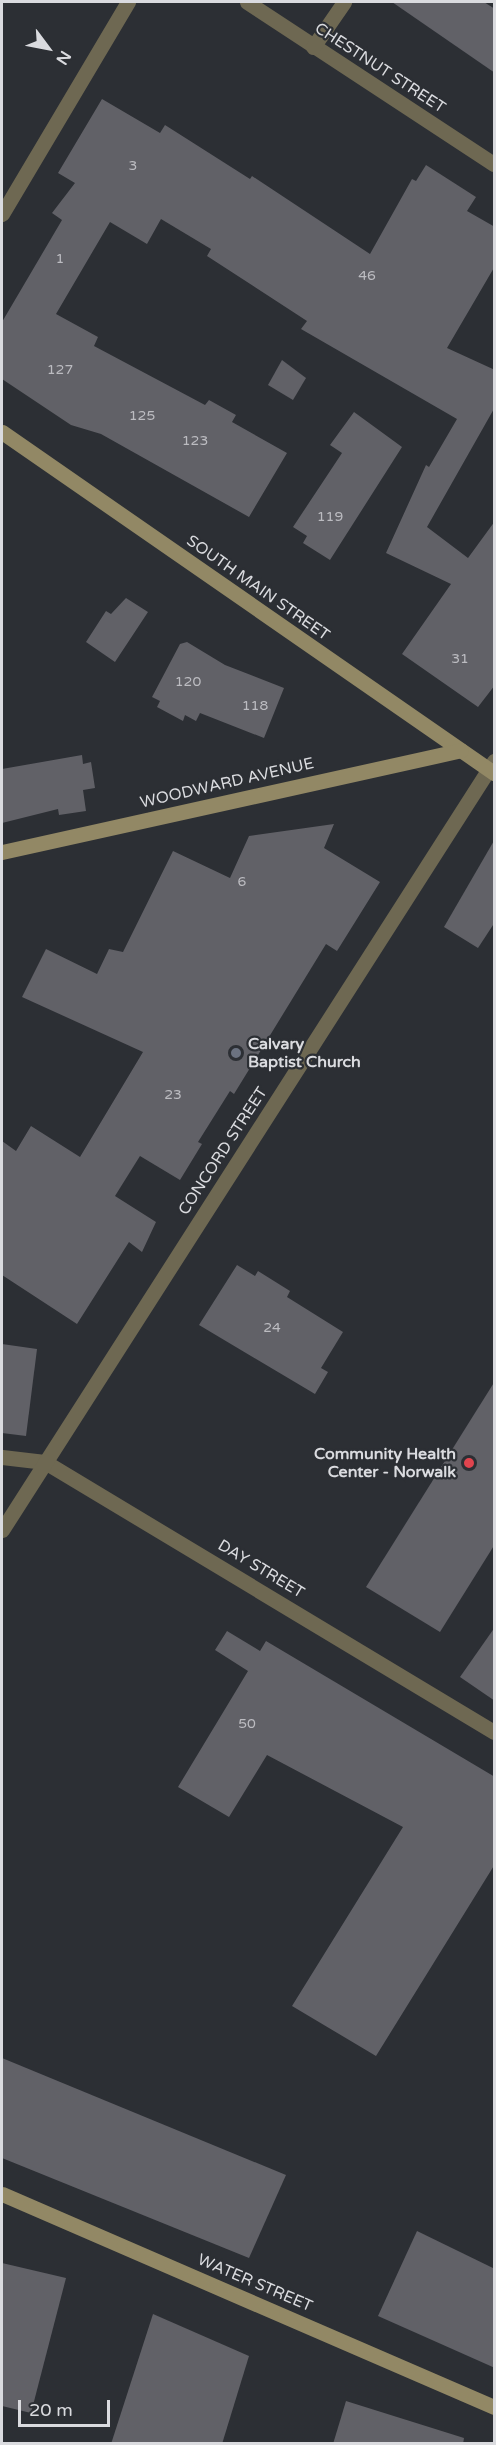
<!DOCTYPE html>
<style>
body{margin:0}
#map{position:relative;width:496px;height:2445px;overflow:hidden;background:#2c2f34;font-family:"Varela Round",sans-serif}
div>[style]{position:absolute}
.building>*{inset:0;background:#616167}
.minor>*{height:15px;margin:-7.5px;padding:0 7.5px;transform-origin:7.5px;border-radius:7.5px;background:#6e6852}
.secondary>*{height:15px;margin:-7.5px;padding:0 7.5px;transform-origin:7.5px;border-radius:7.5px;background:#928865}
.dots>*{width:16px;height:16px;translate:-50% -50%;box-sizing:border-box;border:3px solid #2c2f34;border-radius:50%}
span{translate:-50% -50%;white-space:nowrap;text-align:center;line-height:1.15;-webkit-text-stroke:4.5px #2c2f34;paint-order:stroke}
.number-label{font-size:14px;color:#bcbcc1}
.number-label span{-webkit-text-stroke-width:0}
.street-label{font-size:16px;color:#dadbdf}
.poi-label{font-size:16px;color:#dadbdf;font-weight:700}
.left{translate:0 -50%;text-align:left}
.right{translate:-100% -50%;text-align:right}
.frame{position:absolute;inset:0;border:3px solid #dadbdf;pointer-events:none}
.north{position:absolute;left:18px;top:18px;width:60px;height:60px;-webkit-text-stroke:4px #2c2f34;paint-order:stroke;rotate:122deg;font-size:16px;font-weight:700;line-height:24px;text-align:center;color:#dadbdf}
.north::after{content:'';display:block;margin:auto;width:21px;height:27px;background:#dadbdf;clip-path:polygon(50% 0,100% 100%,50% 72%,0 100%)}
.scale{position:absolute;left:18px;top:2400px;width:92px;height:27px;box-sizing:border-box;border:3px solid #dadbdf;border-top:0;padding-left:8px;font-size:18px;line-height:21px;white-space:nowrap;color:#dadbdf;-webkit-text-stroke:4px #2c2f34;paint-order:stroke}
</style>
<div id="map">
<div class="building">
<div style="clip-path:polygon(392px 2px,484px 2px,495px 9px,495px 73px)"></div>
<div style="clip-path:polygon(102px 99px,160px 133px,165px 125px,250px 179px,252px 176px,370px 254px,412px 179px,416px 181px,426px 165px,476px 197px,467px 211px,495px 227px,495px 266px,447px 348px,495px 370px,495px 407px,427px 527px,468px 558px,495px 521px,495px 685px,478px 707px,402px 654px,451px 584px,386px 553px,426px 465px,429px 467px,457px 419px,301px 329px,307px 321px,207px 256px,211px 249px,161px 219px,147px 244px,110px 222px,56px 314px,98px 337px,94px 346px,205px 405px,209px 400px,236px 415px,232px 422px,287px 453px,249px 517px,101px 434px,71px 425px,2px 379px,2px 322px,62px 220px,52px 213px,75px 183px,58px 173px)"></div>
<div style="clip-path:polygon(282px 360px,306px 378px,293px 400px,268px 385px)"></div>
<div style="clip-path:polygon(354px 412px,402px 447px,330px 560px,303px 543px,307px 536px,293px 527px,342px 453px,330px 445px)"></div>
<div style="clip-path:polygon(126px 598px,148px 612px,115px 662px,86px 642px,106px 611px,111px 614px)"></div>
<div style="clip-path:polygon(187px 642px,225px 665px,284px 688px,264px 738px,200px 713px,196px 721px,185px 715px,183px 721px,157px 707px,160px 701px,152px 697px,180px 644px)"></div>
<div style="clip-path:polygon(82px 755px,83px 764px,91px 762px,95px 788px,83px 790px,86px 811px,59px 815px,58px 809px,2px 823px,2px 769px)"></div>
<div style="clip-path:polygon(334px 824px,324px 848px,380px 882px,337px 951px,326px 944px,234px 1094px,230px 1091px,198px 1142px,202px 1144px,180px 1180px,140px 1156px,115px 1196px,156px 1222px,142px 1252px,129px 1242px,77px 1324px,2px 1275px,2px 1141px,16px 1151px,31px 1126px,80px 1157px,143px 1052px,22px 997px,46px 949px,97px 974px,109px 949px,123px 952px,173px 851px,230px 878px,249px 836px)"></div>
<div style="clip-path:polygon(495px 839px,495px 922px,478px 948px,444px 927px)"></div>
<div style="clip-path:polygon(237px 1265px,255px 1276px,258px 1271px,290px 1291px,287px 1297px,343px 1332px,321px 1368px,328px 1372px,315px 1394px,199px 1325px)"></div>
<div style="clip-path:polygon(2px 1344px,37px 1349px,26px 1436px,2px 1433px)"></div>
<div style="clip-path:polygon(495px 1381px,495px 1544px,440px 1632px,366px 1587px)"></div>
<div style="clip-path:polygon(495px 1627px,495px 1701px,460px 1677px)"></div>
<div style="clip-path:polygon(227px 1631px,260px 1651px,266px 1641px,495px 1777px,495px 1864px,376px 2056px,292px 2006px,403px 1827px,267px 1755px,229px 1817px,178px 1787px,248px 1671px,215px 1650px)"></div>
<div style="clip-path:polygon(2px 2058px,286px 2175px,249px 2258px,2px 2158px)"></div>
<div style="clip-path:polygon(417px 2231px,495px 2269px,495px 2368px,378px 2316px)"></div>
<div style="clip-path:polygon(2px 2263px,66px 2278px,31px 2413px,2px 2406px)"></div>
<div style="clip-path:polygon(153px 2314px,249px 2356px,222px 2444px,111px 2444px)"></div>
<div style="clip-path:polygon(346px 2401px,464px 2438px,463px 2444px,333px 2444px)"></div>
</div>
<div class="minor">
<div style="left:247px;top:2px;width:295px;rotate:33.3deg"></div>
<div style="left:313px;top:47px;width:55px;rotate:-55.4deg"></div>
<div style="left:2px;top:214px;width:247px;rotate:-59.3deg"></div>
<div style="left:2px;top:1457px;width:43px;rotate:6.6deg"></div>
<div style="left:45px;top:1462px;width:524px;rotate:31.02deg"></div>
<div style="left:2px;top:1530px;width:913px;rotate:-57.39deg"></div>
</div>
<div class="secondary">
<div style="left:2px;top:432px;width:599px;rotate:34.73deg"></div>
<div style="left:2px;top:852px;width:470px;rotate:-12.5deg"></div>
<div style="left:2px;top:2194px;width:536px;rotate:23.41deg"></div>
</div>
<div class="dots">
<div style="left:236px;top:1053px;background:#6b7280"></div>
<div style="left:469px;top:1463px;background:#e0444e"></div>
</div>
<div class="number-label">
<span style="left:133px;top:166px">3</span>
<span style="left:60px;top:259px">1</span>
<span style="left:367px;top:276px">46</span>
<span style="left:60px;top:370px">127</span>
<span style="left:142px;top:416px">125</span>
<span style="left:195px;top:441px">123</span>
<span style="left:330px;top:517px">119</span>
<span style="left:460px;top:659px">31</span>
<span style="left:188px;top:682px">120</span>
<span style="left:255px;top:706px">118</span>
<span style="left:242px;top:882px">6</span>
<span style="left:173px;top:1095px">23</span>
<span style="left:272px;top:1328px">24</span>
<span style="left:247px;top:1724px">50</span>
</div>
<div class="street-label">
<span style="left:380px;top:68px;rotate:33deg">CHESTNUT STREET</span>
<span style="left:258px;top:588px;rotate:35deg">SOUTH MAIN STREET</span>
<span style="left:227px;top:783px;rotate:-13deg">WOODWARD AVENUE</span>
<span style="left:223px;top:1151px;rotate:-57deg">CONCORD STREET</span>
<span style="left:261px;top:1569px;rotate:31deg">DAY STREET</span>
<span style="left:255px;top:2283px;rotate:23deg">WATER STREET</span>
</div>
<div class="poi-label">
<span class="left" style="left:248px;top:1053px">Calvary<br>Baptist Church</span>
<span class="right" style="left:456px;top:1463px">Community Health<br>Center - Norwalk</span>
</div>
<div class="frame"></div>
<div class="north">N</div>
<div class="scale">20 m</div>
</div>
